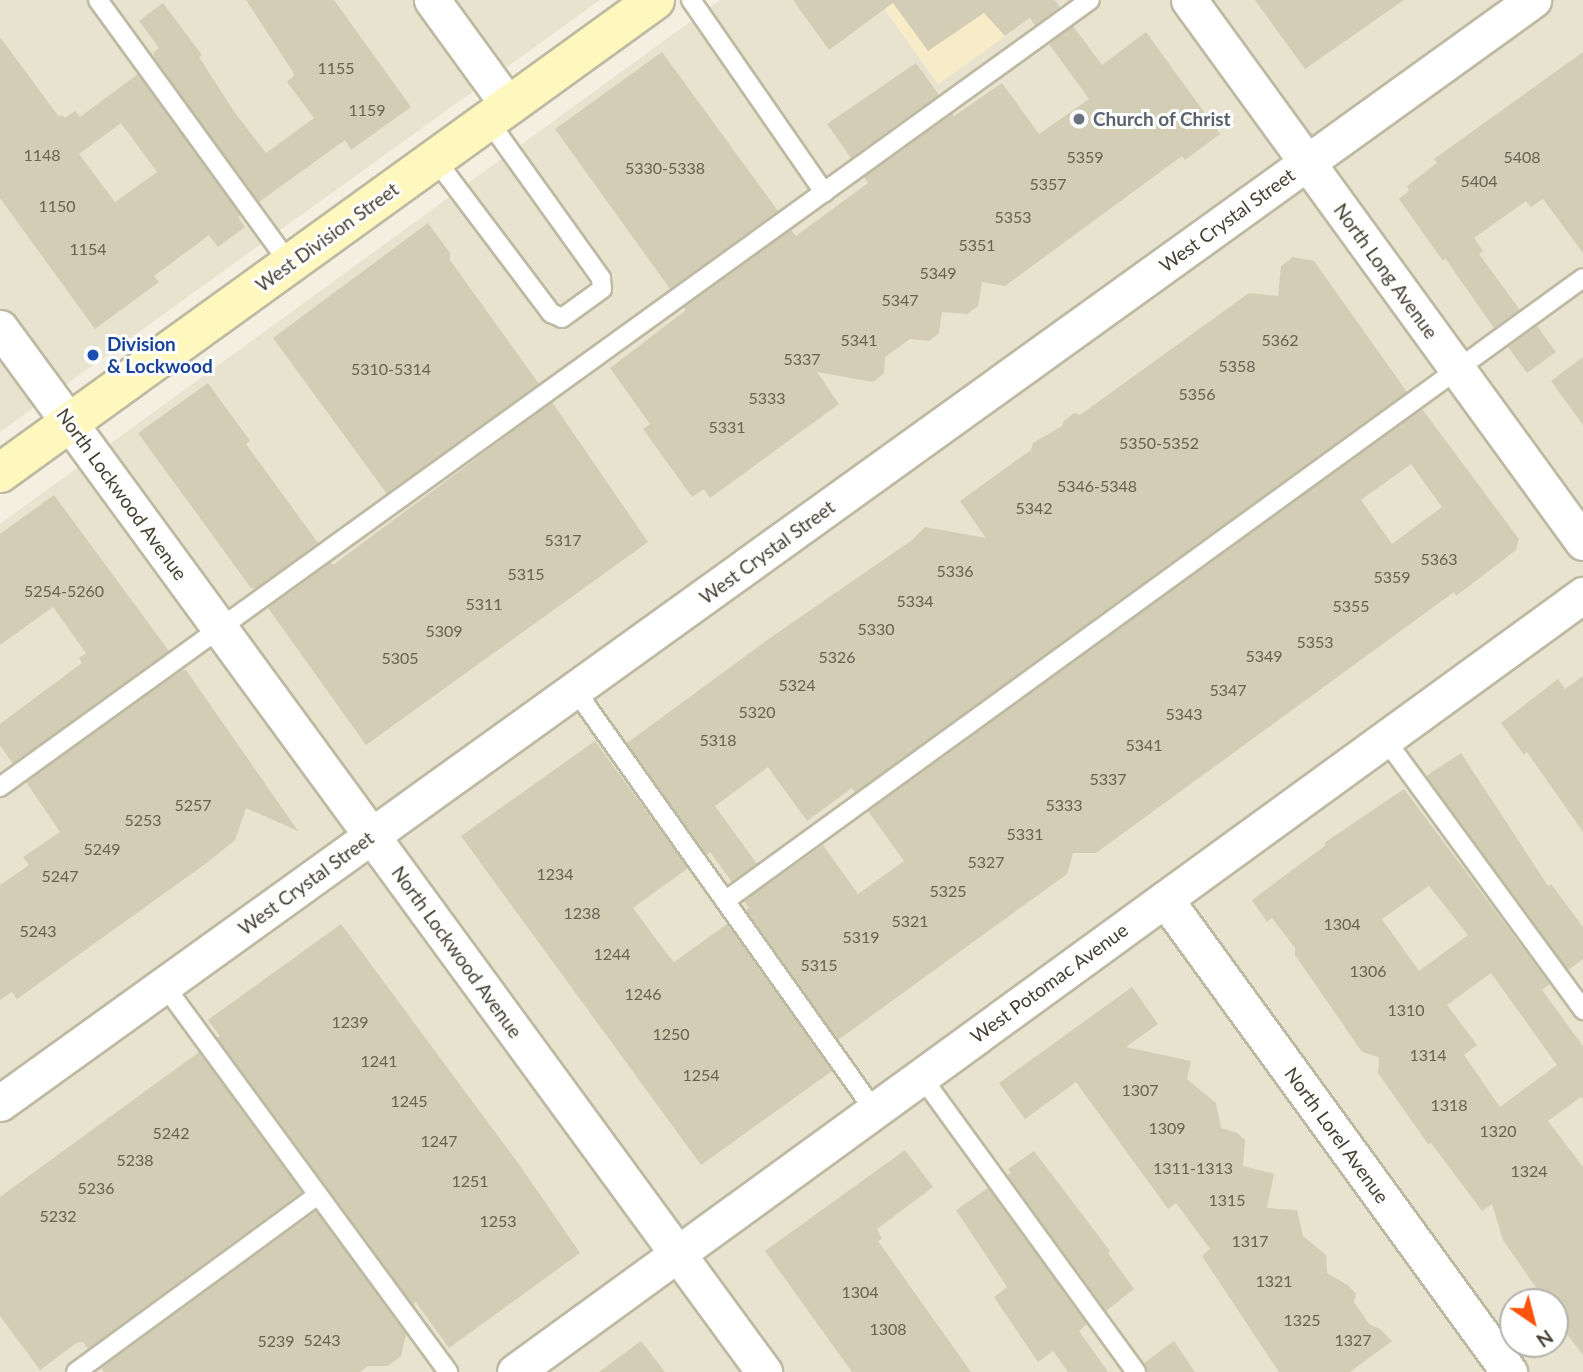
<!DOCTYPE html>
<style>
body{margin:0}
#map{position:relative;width:1583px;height:1372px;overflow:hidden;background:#f3f0e1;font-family:Lato,sans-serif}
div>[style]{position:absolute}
.residential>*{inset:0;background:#e7e3ce}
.commercial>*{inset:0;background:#f8ebc8}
.building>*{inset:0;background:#d4cdb5}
.roads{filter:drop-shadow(2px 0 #beb9a3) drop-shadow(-2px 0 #beb9a3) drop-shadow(0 2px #beb9a3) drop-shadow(0 -2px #beb9a3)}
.lane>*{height:18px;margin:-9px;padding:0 9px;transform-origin:9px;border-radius:9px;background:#fff}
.street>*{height:35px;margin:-17.5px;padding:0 17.5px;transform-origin:17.5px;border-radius:17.5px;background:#fff}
.secondary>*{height:38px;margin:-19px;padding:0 19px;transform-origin:19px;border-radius:19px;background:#fff8be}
.dots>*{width:19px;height:19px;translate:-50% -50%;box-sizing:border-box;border:4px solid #fff;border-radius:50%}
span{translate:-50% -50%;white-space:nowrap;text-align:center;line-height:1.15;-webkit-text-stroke:6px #fff;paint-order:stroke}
.number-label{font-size:16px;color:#686252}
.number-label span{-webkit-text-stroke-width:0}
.worship-label{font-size:19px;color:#5b616d;font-weight:700}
.left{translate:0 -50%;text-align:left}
.street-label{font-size:19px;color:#443f31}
.transit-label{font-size:19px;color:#164399;font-weight:700}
.north{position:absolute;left:1499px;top:1288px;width:70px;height:70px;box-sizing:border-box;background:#fff;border:2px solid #b4b2ad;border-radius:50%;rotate:145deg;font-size:19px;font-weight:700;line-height:28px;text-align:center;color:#443f31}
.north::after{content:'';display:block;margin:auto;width:24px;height:32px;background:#ff520b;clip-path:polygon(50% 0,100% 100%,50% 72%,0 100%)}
</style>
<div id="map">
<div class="residential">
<div style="clip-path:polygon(0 0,600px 0,0 432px)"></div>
<div style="clip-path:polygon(evenodd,720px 0,878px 0,938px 84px,1056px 0,1583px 0,1583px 1372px,0 1372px,0 524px,720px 0,1513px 1302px,1555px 1302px,1555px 1344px,1513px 1344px,1513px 1302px)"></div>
</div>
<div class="commercial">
<div style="clip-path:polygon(878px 0,1056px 0,938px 84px)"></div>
</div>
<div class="building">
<div style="clip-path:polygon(246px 0,334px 0,411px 107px,351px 150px,345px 140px,259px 202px,156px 61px,153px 53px,159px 48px,139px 21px,163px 3px,202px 55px,199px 57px,235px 113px,266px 153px,314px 118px,287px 82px,294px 76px,293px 72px)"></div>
<div style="clip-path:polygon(793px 0,1055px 0,1060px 7px,1035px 26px,1030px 18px,1005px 36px,984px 13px,928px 51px,893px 3px,829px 50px)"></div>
<div style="clip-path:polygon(1255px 0,1404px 0,1305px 69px)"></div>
<div style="clip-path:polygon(1073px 26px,1102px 65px,1146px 32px,1220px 134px,1185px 160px,1182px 156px,1005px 286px,982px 282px,978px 306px,967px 314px,942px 312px,939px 333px,929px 341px,910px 339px,885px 357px,884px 373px,873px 382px,817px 372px,839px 404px,710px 498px,704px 489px,692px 497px,643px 429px,650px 424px,610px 368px,686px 310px,684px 307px,791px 230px,796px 236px,868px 183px,864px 177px,952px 114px,954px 116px,1002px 83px,1039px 134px,1089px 99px,1049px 44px)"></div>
<div style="clip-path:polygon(evenodd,0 37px,59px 117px,62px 115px,65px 118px,75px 111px,80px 117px,138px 74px,241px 215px,238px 217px,245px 227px,218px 247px,209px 235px,154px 276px,159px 282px,95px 329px,0 198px,0 37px,121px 123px,157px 172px,115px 202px,79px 154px,121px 123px)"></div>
<div style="clip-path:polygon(662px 52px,778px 211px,670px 289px,555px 129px)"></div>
<div style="clip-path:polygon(1583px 52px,1583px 253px,1543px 199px,1531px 207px,1526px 201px,1474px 238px,1483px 251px,1479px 254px,1520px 310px,1494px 328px,1445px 258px,1443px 261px,1399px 199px,1409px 191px,1407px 186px,1437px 163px,1434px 159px)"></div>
<div style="clip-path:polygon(916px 63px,939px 95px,851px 158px,827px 124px)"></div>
<div style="clip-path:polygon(428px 223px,450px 253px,450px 260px,539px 384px,387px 494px,273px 338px)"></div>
<div style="clip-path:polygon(1293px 257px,1314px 261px,1407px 392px,855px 793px,852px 788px,807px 821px,768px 767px,715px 806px,757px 864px,732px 882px,710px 852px,706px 855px,627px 743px,770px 638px,912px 540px,925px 527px,986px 538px,960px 501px,1031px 450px,1033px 443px,1062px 426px,1063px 422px,1074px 413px,1080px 415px,1249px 293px,1278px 296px,1281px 266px)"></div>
<div style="clip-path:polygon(1537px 326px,1556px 352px,1527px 373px,1508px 347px)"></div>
<div style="clip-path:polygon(1583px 357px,1583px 425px,1551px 381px)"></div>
<div style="clip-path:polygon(208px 383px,250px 441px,246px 444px,318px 543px,255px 589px,251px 588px,138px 433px)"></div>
<div style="clip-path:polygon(552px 402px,648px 542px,366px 745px,268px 608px,331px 562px,333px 565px)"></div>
<div style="clip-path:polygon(evenodd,1422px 409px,1519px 539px,1516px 550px,1456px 596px,1454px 592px,1096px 853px,1073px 853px,1067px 874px,838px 1040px,746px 910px,749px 908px,744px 901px,823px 845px,858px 894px,904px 861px,868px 811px,1422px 409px,1411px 464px,1442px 507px,1392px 544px,1361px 500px,1411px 464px)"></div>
<div style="clip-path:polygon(54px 495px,169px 651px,13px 764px,0 745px,0 724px,82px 663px,79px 658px,86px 653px,53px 607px,0 645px,0 534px)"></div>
<div style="clip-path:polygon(182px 670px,186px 670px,298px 831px,246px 808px,235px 840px,208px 862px,17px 999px,12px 992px,0 1000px,0 885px,29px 865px,23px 857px,60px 832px,26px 782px)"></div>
<div style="clip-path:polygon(1583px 676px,1583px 832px,1527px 752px,1524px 755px,1501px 723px,1558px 679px,1565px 689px)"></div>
<div style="clip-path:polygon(595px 741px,688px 868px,633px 908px,667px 954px,674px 962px,727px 924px,832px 1071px,701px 1165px,461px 836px)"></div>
<div style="clip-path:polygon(1461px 753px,1548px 886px,1551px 884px,1583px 927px,1583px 959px,1568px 970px,1426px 776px)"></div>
<div style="clip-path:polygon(evenodd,1404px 789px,1550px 984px,1542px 990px,1583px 1046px,1583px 1099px,1581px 1097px,1548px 1121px,1583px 1167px,1583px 1355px,1555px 1319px,1555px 1302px,1546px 1302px,1503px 1240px,1492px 1204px,1482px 1211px,1431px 1143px,1428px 1144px,1378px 1073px,1379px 1057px,1362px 1052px,1295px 955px,1295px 948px,1272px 918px,1267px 922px,1252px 900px,1326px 845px,1324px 843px,1404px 789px,1429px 886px,1468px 935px,1419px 971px,1382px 919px,1429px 886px,1404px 789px,1491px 973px,1557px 1065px,1500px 1107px,1464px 1055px,1477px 1045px,1447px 1005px,1491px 973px)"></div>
<div style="clip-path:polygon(341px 924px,521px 1167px,580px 1253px,449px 1348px,415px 1301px,414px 1306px,217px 1038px,220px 1036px,208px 1020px)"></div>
<div style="clip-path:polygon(1132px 987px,1158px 1024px,1126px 1047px,1191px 1061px,1187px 1079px,1216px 1103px,1221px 1128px,1237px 1133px,1245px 1140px,1243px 1166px,1274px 1174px,1267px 1208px,1297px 1210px,1303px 1236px,1326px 1255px,1327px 1273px,1349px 1286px,1356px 1294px,1354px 1302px,1369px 1324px,1380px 1329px,1392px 1341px,1350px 1372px,1279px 1372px,1202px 1256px,1210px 1249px,1176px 1203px,1168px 1209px,1076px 1082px,1025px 1119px,999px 1083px)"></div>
<div style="clip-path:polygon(199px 1052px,302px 1192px,88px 1349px,83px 1342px,78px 1342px,40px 1370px,0 1316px,0 1197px)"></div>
<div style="clip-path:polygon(905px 1150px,933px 1187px,877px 1229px,882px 1239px,878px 1241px,971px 1372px,852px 1372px,765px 1251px)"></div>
<div style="clip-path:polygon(1034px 1151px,1110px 1251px,1108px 1253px,1134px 1289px,1106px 1311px,1007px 1175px,1011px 1173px,1008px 1169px)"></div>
<div style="clip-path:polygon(988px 1188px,1087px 1324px,1079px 1331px,1108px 1372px,1068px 1372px,1053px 1351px,1038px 1362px,994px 1297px,1007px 1287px,956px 1210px)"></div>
<div style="clip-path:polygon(316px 1211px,406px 1334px,401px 1356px,388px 1366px,368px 1366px,360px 1372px,104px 1372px,101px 1368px)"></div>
<div style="clip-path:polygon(641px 1341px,665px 1372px,599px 1372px)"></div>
<div style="clip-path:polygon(1174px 1341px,1195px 1372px,1147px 1372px,1144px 1363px)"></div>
</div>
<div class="roads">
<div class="lane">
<div style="left:98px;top:0;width:326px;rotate:54deg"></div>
<div style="left:691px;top:0;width:234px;rotate:55.3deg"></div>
<div style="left:435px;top:159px;width:193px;rotate:53deg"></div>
<div style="left:551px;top:313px;width:12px;rotate:24deg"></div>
<div style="left:562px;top:318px;width:49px;rotate:-35.9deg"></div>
<div style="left:602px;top:289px;width:11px;rotate:-95deg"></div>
<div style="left:601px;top:278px;width:194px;rotate:-125.6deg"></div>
<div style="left:575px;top:690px;width:516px;rotate:54.55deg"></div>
<div style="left:1385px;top:739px;width:336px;rotate:53.8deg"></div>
<div style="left:0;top:787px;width:1344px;rotate:-35.83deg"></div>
<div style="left:725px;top:901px;width:1060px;rotate:-35.98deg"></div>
<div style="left:164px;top:985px;width:480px;rotate:53.7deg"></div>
<div style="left:921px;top:1076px;width:366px;rotate:54deg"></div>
<div style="left:76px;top:1372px;width:300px;rotate:-36.2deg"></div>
</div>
<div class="street">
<div style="left:432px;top:0;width:131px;rotate:54deg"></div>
<div style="left:1189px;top:0;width:670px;rotate:53.99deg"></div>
<div style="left:0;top:328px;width:1294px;rotate:53.8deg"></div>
<div style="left:1165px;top:899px;width:585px;rotate:53.97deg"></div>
<div style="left:0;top:1103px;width:1889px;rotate:-35.74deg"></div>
<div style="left:515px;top:1372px;width:1321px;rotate:-36.04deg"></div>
</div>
<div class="secondary">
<div style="left:0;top:473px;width:808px;rotate:-35.83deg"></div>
</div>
</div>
<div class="dots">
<div style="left:1079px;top:119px;background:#6b7280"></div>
<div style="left:93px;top:355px;background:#1a4fb4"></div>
</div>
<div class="number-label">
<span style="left:336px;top:68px">1155</span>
<span style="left:367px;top:110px">1159</span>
<span style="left:42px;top:155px">1148</span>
<span style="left:1085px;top:157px">5359</span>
<span style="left:1522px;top:157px">5408</span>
<span style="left:665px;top:168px">5330-5338</span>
<span style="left:1479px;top:181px">5404</span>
<span style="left:1048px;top:184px">5357</span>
<span style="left:57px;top:206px">1150</span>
<span style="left:1013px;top:217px">5353</span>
<span style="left:977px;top:245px">5351</span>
<span style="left:88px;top:249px">1154</span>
<span style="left:938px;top:273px">5349</span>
<span style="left:900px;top:300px">5347</span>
<span style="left:859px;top:340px">5341</span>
<span style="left:1280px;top:340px">5362</span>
<span style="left:802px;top:359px">5337</span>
<span style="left:1237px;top:366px">5358</span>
<span style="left:391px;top:369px">5310-5314</span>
<span style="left:1197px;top:394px">5356</span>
<span style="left:767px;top:398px">5333</span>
<span style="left:727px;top:427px">5331</span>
<span style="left:1159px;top:443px">5350-5352</span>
<span style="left:1097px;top:486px">5346-5348</span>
<span style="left:1034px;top:508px">5342</span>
<span style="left:563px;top:540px">5317</span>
<span style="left:1439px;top:559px">5363</span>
<span style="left:955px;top:571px">5336</span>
<span style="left:526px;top:574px">5315</span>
<span style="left:1392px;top:577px">5359</span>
<span style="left:64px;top:591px">5254-5260</span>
<span style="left:915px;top:601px">5334</span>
<span style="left:484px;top:604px">5311</span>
<span style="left:1351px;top:606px">5355</span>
<span style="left:876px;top:629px">5330</span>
<span style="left:444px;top:631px">5309</span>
<span style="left:1315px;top:642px">5353</span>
<span style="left:1264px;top:656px">5349</span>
<span style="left:837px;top:657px">5326</span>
<span style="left:400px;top:658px">5305</span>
<span style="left:797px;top:685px">5324</span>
<span style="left:1228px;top:690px">5347</span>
<span style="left:757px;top:712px">5320</span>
<span style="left:1184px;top:714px">5343</span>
<span style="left:718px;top:740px">5318</span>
<span style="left:1144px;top:745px">5341</span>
<span style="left:1108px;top:779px">5337</span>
<span style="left:193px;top:805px">5257</span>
<span style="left:1064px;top:805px">5333</span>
<span style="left:143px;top:820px">5253</span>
<span style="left:1025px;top:834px">5331</span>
<span style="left:102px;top:849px">5249</span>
<span style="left:986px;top:862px">5327</span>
<span style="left:555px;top:874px">1234</span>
<span style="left:60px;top:876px">5247</span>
<span style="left:948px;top:891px">5325</span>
<span style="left:582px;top:913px">1238</span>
<span style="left:910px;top:921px">5321</span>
<span style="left:1342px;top:924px">1304</span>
<span style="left:38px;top:931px">5243</span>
<span style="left:861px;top:937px">5319</span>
<span style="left:612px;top:954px">1244</span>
<span style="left:819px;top:965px">5315</span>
<span style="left:1368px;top:971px">1306</span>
<span style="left:643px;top:994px">1246</span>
<span style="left:1406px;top:1010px">1310</span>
<span style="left:350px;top:1022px">1239</span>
<span style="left:671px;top:1034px">1250</span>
<span style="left:1428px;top:1055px">1314</span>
<span style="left:379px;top:1061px">1241</span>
<span style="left:701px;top:1075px">1254</span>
<span style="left:1140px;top:1090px">1307</span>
<span style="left:409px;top:1101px">1245</span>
<span style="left:1449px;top:1105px">1318</span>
<span style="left:1167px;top:1128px">1309</span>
<span style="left:1498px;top:1131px">1320</span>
<span style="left:171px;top:1133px">5242</span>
<span style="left:439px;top:1141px">1247</span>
<span style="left:135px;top:1160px">5238</span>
<span style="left:1193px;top:1168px">1311-1313</span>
<span style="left:1529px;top:1171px">1324</span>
<span style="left:470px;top:1181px">1251</span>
<span style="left:96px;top:1188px">5236</span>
<span style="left:1227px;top:1200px">1315</span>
<span style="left:58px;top:1216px">5232</span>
<span style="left:498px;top:1221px">1253</span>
<span style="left:1250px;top:1241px">1317</span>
<span style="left:1274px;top:1281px">1321</span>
<span style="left:860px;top:1292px">1304</span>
<span style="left:1302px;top:1320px">1325</span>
<span style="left:888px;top:1329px">1308</span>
<span style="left:322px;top:1340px">5243</span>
<span style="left:1353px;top:1340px">1327</span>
<span style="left:276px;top:1341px">5239</span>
</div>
<div class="worship-label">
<span class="left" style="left:1093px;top:119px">Church of Christ</span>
</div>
<div class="street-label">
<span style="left:1227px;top:220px;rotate:-36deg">West Crystal Street</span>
<span style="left:327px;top:237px;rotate:-36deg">West Division Street</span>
<span style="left:1386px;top:271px;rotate:54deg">North Long Avenue</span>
<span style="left:122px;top:494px;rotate:54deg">North Lockwood Avenue</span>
<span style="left:767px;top:552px;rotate:-36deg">West Crystal Street</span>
<span style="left:306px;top:883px;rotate:-36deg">West Crystal Street</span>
<span style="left:457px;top:952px;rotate:54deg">North Lockwood Avenue</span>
<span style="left:1049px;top:983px;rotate:-36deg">West Potomac Avenue</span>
<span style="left:1337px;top:1135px;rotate:54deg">North Lorel Avenue</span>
</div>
<div class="transit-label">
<span class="left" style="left:107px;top:355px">Division<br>&amp; Lockwood</span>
</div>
<div class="north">N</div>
</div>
